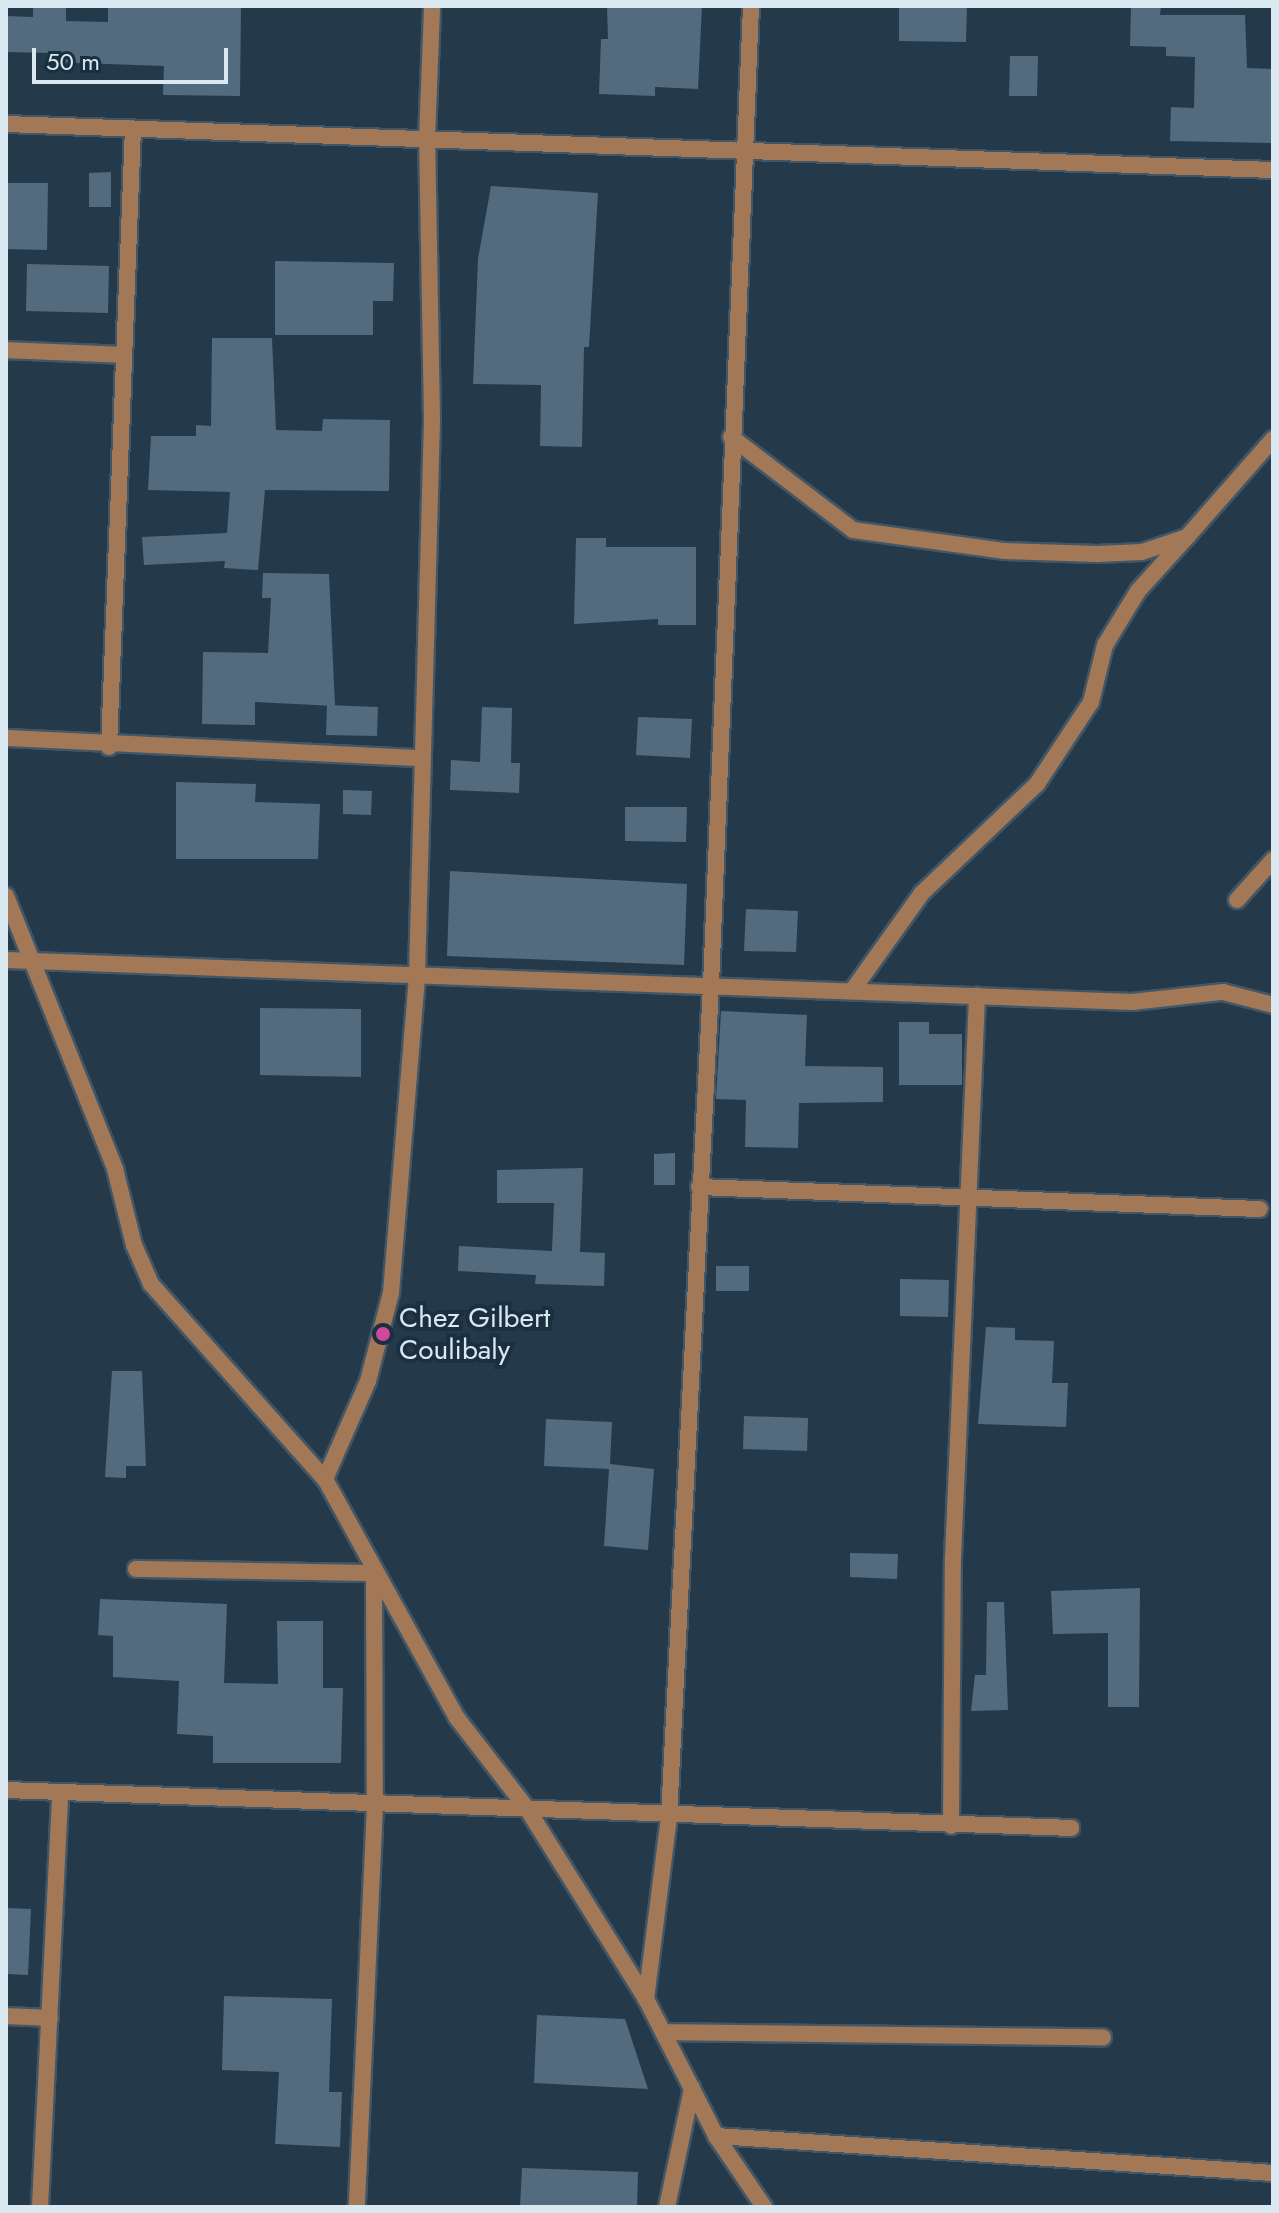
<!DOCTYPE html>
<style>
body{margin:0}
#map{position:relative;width:1279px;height:2213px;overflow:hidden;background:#243a4b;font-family:Jost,sans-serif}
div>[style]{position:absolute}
.building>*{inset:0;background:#536b7e}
.roads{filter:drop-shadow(2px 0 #415666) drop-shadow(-2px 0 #415666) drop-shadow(0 2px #415666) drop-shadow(0 -2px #415666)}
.street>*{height:16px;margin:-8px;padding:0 8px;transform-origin:8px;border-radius:8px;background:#a37856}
.dots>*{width:22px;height:22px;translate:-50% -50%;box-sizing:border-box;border:4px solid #1a3040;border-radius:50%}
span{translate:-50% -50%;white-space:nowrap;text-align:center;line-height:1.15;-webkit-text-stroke:8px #1a3040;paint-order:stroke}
.poi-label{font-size:28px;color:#dae8f2}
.left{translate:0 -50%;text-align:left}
.frame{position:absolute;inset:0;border:8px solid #dae8f2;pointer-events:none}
.scale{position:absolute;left:32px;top:48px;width:196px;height:36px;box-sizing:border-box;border:4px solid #dae8f2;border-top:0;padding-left:10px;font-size:24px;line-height:28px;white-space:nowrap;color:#dae8f2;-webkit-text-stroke:6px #1a3040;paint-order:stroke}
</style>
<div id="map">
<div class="building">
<div style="clip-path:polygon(33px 6px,66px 6px,66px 21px,108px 22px,108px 6px,241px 6px,240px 96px,163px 95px,164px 66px,52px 62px,52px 53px,6px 52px,6px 16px,33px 17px)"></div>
<div style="clip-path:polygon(607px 6px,702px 6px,698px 89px,655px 87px,655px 96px,599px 94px,601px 39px,608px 39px)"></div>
<div style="clip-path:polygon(899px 6px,967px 6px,966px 42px,899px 41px)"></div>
<div style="clip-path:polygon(1131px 6px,1161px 6px,1160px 15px,1245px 15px,1247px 68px,1273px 69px,1273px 143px,1170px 141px,1171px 107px,1194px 108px,1195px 57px,1166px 56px,1166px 47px,1130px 46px)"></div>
<div style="clip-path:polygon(1010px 56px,1038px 56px,1037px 96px,1009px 96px)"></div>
<div style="clip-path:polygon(111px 172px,111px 207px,89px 207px,89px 173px)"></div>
<div style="clip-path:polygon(6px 183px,48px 183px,47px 250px,6px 249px)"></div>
<div style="clip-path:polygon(491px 186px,598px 193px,589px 347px,584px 347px,582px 447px,540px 446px,541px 385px,473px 384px,478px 259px)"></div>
<div style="clip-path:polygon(275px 261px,394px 263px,393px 301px,373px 301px,373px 335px,275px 335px)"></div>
<div style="clip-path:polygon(27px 264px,109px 266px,108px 313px,26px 311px)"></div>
<div style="clip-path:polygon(212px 338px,272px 338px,276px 430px,322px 431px,323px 419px,390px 420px,389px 491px,265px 490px,258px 570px,224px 568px,225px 561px,144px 565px,142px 537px,227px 533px,230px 492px,148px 490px,151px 436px,196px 436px,196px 425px,211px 426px)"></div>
<div style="clip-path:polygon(576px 538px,606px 538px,606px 547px,696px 547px,696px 625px,658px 625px,658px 619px,574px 624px)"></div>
<div style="clip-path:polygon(263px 573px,329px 574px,335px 706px,255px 702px,255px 725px,202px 724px,203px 652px,268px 653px,271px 598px,262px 598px)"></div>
<div style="clip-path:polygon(327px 705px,378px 707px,377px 736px,326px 735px)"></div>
<div style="clip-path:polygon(482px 707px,512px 708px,511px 763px,520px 763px,519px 793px,450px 790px,451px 760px,480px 762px)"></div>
<div style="clip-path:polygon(638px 717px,692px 719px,690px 758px,636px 755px)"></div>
<div style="clip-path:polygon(176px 782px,256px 784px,255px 802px,320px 804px,318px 859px,176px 859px)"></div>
<div style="clip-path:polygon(343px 790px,372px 791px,371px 815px,343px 814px)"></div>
<div style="clip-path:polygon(625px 807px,687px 807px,686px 842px,625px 841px)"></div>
<div style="clip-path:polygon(450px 871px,687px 884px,684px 965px,447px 956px)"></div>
<div style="clip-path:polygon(746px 909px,798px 911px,796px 952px,744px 951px)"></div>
<div style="clip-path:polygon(260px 1008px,361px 1009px,361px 1077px,260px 1075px)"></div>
<div style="clip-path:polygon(721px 1011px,807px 1015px,805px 1066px,883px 1067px,883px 1102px,799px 1103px,798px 1148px,745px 1147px,746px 1100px,716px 1099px)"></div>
<div style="clip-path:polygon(899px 1022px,929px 1022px,929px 1034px,962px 1034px,962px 1085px,899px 1085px)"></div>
<div style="clip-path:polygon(675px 1153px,675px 1185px,654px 1185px,654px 1154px)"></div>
<div style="clip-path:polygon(583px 1168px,580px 1252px,605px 1253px,604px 1286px,535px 1284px,536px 1275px,458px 1271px,459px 1246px,552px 1251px,554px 1203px,497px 1203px,497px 1170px)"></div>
<div style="clip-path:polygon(716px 1266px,749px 1266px,749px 1291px,716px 1291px)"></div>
<div style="clip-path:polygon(900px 1279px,949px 1280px,948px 1317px,900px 1316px)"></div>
<div style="clip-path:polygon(986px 1327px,1015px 1328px,1015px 1340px,1054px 1341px,1052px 1383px,1068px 1383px,1066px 1427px,978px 1424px)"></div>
<div style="clip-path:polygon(112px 1371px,142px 1371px,146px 1466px,126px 1466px,126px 1478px,105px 1477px)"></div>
<div style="clip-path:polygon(744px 1416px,808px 1418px,807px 1451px,743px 1449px)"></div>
<div style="clip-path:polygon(546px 1419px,612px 1422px,610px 1464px,654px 1469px,648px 1550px,604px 1546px,609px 1469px,544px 1466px)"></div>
<div style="clip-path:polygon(850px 1553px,898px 1554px,897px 1579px,850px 1577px)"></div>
<div style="clip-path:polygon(1140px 1588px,1139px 1707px,1108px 1707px,1108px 1633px,1053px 1634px,1051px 1591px)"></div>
<div style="clip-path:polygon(100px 1599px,227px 1604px,224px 1683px,278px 1684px,277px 1621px,323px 1621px,323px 1688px,343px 1688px,341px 1763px,213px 1763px,213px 1736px,177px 1734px,179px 1681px,113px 1677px,113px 1636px,98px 1635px)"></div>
<div style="clip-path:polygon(987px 1602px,1004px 1602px,1008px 1710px,971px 1711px,975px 1675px,986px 1675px)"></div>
<div style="clip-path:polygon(6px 1908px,31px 1909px,28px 1975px,6px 1974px)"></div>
<div style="clip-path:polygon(224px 1996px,332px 1999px,329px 2092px,342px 2092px,340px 2147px,275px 2144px,279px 2072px,222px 2070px)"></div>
<div style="clip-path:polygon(537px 2015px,625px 2019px,648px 2089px,534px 2083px)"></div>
<div style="clip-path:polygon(522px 2168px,638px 2172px,637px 2207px,520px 2207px)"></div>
</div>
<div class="roads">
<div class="street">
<div style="left:6px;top:124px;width:1268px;rotate:2.08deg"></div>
<div style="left:6px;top:350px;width:118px;rotate:2.4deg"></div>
<div style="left:731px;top:437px;width:153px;rotate:37.3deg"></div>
<div style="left:853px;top:530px;width:152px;rotate:7.9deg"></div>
<div style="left:1004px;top:551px;width:93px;rotate:1.8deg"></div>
<div style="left:1097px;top:554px;width:45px;rotate:-2.5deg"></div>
<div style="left:1142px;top:552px;width:47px;rotate:-18.4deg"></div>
<div style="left:1187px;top:537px;width:130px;rotate:-48.7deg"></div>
<div style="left:6px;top:738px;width:413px;rotate:2.8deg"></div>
<div style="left:109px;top:747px;width:619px;rotate:-87.78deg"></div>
<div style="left:6px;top:896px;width:294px;rotate:68.2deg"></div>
<div style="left:115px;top:1169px;width:78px;rotate:76deg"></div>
<div style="left:134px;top:1245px;width:43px;rotate:66.4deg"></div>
<div style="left:151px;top:1284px;width:261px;rotate:48.3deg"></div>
<div style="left:325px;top:1479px;width:273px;rotate:61.1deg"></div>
<div style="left:457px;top:1718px;width:116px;rotate:52.3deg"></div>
<div style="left:528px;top:1810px;width:223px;rotate:58deg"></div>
<div style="left:646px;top:1999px;width:154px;rotate:62.9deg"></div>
<div style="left:716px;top:2136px;width:86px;rotate:55.9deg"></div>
<div style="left:1237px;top:900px;width:54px;rotate:-48deg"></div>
<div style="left:6px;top:960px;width:1127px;rotate:2.14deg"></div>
<div style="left:1132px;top:1002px;width:92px;rotate:-6.3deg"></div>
<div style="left:1223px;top:992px;width:52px;rotate:14.6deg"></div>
<div style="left:852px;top:991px;width:120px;rotate:-54.5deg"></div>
<div style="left:922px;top:893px;width:158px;rotate:-43.5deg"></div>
<div style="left:1037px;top:784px;width:98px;rotate:-56.6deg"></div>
<div style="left:1091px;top:702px;width:59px;rotate:-76.2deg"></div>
<div style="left:1105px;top:645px;width:63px;rotate:-58.6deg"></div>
<div style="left:1138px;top:591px;width:72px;rotate:-47.8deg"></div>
<div style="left:699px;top:1187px;width:561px;rotate:2.25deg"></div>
<div style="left:325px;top:1479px;width:107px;rotate:-66.3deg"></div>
<div style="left:368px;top:1381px;width:91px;rotate:-75.4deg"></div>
<div style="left:391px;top:1293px;width:319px;rotate:-85.3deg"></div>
<div style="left:417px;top:975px;width:556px;rotate:-88.45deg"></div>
<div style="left:432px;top:419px;width:280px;rotate:-91deg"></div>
<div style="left:427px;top:139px;width:133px;rotate:-87.8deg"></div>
<div style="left:136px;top:1569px;width:238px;rotate:1deg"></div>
<div style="left:374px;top:1573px;width:232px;rotate:89.8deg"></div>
<div style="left:375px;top:1805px;width:402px;rotate:92.6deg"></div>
<div style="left:6px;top:1790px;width:1066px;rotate:2.04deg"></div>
<div style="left:951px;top:1826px;width:268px;rotate:-89.6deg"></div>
<div style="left:953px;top:1558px;width:563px;rotate:-87.55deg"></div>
<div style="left:646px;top:1999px;width:183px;rotate:-82.8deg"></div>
<div style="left:669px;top:1817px;width:833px;rotate:-87.11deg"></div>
<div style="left:711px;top:985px;width:980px;rotate:-87.66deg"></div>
<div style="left:6px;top:2016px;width:44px;rotate:2.6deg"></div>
<div style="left:663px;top:2032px;width:440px;rotate:0.7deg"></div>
<div style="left:716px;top:2136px;width:558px;rotate:3.8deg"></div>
<div style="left:40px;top:2207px;width:414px;rotate:-87.2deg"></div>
<div style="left:667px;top:2207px;width:122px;rotate:-78.1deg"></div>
</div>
</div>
<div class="dots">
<div style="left:383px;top:1334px;background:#d1479c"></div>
</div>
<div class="poi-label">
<span class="left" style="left:399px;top:1334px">Chez Gilbert<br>Coulibaly</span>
</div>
<div class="frame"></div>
<div class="scale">50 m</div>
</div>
